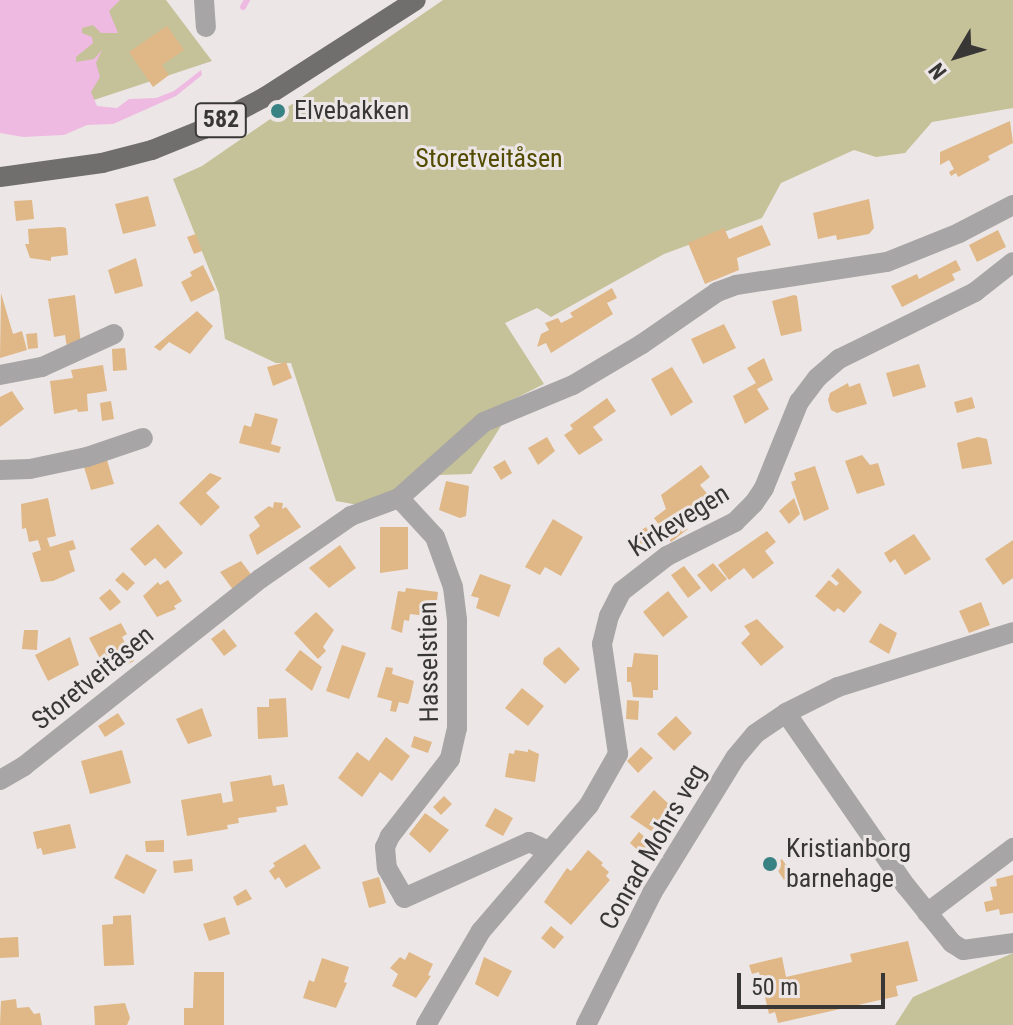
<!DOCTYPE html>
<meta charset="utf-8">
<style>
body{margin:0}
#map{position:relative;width:1013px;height:1025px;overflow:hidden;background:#ece7e6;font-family:"Roboto Condensed",sans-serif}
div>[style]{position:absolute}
.green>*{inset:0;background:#c5c198}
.water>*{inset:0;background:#efbae1}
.stream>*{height:6px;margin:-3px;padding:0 3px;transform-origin:3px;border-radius:3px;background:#efbae1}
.building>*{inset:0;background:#e0b786}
.minor>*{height:20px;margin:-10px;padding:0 10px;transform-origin:10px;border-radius:10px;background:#a7a5a6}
.primary>*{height:20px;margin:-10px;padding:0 10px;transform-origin:10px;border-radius:10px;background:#716e6e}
.dots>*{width:22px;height:22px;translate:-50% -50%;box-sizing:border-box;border:4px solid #ece7e6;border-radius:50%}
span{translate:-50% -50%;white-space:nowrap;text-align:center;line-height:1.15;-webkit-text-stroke:6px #ece7e6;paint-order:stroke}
.shield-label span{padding:2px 6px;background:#ece7e6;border:2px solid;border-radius:6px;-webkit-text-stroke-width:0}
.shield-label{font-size:24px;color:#383736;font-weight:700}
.poi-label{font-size:26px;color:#383736}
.left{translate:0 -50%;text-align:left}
.park-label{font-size:26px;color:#534c00}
.street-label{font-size:26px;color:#383736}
.north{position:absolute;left:917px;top:16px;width:80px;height:80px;-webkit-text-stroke:6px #ece7e6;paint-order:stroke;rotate:232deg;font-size:22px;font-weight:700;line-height:32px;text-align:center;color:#383736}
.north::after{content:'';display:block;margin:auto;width:28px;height:36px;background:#383736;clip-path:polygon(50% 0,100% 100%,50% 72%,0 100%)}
.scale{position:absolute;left:737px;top:973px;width:148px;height:36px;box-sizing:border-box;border:4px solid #383736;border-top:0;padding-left:10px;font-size:24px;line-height:28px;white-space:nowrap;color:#383736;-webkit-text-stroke:6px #ece7e6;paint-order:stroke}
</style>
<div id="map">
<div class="green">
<div style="clip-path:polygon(0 0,166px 0,212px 61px,0 131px)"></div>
<div style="clip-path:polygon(443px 0,1013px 0,1013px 108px,932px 122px,905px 153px,876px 157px,854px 150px,781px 183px,762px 218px,664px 254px,551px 317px,537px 308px,505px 323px,544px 384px,492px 410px,504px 421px,471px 474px,438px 475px,364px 506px,336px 501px,291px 363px,276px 363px,225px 339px,219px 294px,173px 179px,202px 166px)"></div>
<div style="clip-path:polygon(1013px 953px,1013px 1025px,895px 1025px,913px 997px)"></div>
</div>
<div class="water">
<div style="clip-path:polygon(0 0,120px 0,109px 11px,118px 33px,101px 33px,93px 25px,82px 28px,82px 33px,92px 37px,93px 43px,76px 57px,76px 62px,94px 59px,102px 50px,96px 63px,100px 77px,91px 92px,97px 106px,117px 108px,129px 99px,156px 98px,174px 91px,201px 70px,202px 75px,176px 96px,113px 124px,87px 125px,64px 135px,23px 137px,0 133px)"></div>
</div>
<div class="stream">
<div style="left:243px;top:7px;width:8px;rotate:-60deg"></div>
</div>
<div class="building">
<div style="clip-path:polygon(167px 26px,184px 50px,162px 65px,169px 75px,153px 87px,129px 52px)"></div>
<div style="clip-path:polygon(1010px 121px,1013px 143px,988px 156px,990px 160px,958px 177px,956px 173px,951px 176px,949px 172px,954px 169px,949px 160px,940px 165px,940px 152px)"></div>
<div style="clip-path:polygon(148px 196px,156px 226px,123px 234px,115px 204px)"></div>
<div style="clip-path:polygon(869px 199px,874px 228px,869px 234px,837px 240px,836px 235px,818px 239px,813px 213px)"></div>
<div style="clip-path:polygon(32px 200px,34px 219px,16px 221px,14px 201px)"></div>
<div style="clip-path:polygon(762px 225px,771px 245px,737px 258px,739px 270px,705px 284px,688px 243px,724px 228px,729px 239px)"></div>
<div style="clip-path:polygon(62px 227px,66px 228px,68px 255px,51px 257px,51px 261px,30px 258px,25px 244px,29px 244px,28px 229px)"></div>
<div style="clip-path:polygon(998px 230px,1006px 247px,977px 262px,969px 245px)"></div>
<div style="clip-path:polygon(196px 234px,202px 251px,194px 254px,187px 237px)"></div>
<div style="clip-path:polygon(136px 258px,143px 286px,115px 294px,108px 270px)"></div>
<div style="clip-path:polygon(956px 260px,961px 270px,952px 274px,955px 280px,902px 307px,891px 286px,917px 274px,919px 279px)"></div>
<div style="clip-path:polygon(203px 265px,215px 290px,191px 302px,181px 282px,192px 276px,190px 272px)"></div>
<div style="clip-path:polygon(612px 288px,617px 298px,607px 303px,613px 314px,551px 353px,546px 343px,537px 347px,541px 334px,549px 330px,545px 323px,558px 318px,561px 323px,573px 317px,570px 313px)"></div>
<div style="clip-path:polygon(1px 293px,13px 334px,22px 331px,27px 350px,0 358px)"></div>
<div style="clip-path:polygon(75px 295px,81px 344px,67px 348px,65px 335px,54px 337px,48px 299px)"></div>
<div style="clip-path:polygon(794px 295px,797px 296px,802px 331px,781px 336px,772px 301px)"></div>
<div style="clip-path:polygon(197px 311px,213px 326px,190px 354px,169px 342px,160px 351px,154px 347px)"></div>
<div style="clip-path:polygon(724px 324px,736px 348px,703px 364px,691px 339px)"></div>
<div style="clip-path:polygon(37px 333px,38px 348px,28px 349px,26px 334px)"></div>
<div style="clip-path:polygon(125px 348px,127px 370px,113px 371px,112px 349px)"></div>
<div style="clip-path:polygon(764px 358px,773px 380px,757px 389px,769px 409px,745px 424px,733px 396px,756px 383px,747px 368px)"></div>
<div style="clip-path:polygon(286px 362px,292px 378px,273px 386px,267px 367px)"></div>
<div style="clip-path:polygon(919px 364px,926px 387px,893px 397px,886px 373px)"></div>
<div style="clip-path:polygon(103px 365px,107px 391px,87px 394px,88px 411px,78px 412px,77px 409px,54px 414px,50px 381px,73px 378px,71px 370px)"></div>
<div style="clip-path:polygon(672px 367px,693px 402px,671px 416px,651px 379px)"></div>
<div style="clip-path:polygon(848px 383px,849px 387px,860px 383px,867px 404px,837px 413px,831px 410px,828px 400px,830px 393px)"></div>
<div style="clip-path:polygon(12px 391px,24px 409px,0 427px,0 397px)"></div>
<div style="clip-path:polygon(972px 397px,975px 408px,957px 413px,954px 402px)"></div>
<div style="clip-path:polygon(607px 398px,616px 411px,593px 427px,603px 440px,579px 455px,564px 435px,573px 429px,570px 425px)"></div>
<div style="clip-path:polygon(111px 401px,114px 419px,102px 421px,100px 403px)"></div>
<div style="clip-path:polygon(255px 413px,278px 419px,271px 444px,281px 447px,279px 453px,239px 443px,244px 425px,251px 427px)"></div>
<div style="clip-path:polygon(547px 437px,555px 451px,538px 465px,528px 448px)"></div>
<div style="clip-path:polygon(978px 437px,987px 439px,992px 464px,962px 469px,957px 443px)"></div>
<div style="clip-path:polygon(862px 455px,870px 465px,878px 463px,885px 485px,857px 494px,845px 461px)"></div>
<div style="clip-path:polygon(107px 460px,114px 484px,91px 490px,84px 467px)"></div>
<div style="clip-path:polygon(505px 460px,512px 473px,501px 480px,493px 467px)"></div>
<div style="clip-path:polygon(701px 465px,710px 477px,700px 485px,709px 496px,683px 522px,688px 529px,671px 542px,654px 518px,666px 509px,661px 495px)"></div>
<div style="clip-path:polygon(815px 466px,829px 509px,804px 521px,791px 482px,796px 480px,794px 473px)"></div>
<div style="clip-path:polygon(210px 473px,222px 478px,206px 493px,220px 507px,201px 526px,179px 503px)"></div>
<div style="clip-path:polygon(446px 481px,469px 486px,466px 516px,460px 518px,439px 510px)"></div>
<div style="clip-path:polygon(48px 498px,56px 536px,47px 538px,50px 547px,73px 540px,76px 549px,69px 551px,75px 571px,53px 581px,41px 582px,32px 553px,41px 550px,38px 540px,29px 542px,26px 528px,22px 529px,21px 504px)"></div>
<div style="clip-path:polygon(794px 498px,800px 514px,789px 524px,779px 511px)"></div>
<div style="clip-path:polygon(274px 502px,283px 503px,282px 509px,286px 507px,301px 527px,257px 555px,249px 535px,260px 526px,254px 517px,269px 506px,273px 508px)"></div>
<div style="clip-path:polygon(553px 519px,583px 537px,561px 576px,545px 567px,540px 575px,525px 567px)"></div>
<div style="clip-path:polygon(158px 524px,183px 553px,165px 569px,155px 558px,145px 566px,130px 549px)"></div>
<div style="clip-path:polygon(380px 527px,408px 527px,408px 569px,380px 573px)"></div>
<div style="clip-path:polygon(646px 527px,653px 539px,642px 546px,634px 535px)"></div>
<div style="clip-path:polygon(767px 531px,776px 542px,765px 551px,774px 563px,753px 579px,744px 568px,729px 580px,718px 565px)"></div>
<div style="clip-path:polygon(914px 534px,931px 559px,905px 575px,895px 559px,890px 563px,884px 553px)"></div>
<div style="clip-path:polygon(1013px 540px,1013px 578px,1003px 585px,985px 559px)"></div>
<div style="clip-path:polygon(340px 545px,356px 568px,329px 588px,309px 568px)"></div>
<div style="clip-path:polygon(241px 561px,253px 577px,234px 591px,220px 572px)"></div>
<div style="clip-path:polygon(713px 563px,727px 579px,711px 592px,697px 575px)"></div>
<div style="clip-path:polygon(684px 566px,701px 588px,688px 598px,671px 575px)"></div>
<div style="clip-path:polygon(838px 568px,862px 592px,844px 613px,838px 608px,834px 612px,815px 596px,829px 580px,836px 586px,839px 583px,831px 576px)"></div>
<div style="clip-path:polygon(123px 572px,135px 583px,127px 591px,115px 580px)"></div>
<div style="clip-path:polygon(480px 574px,511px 585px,499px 617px,476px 608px,479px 598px,471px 596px)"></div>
<div style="clip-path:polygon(168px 580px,182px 601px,174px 606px,176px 609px,157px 617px,143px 596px,158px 582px,160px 585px)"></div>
<div style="clip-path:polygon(406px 588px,438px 592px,435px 617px,410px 614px,409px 621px,404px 620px,402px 633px,391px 629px,398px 591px,405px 592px)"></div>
<div style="clip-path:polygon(110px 589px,121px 602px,110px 611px,99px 598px)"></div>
<div style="clip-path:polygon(668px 591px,688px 617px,663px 637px,643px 612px)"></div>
<div style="clip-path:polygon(981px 602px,990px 625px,969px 633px,959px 611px)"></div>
<div style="clip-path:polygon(316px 612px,334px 630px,323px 647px,326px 651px,318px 659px,294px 633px)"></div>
<div style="clip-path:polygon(757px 619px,784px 647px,761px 666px,741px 643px,750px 634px,744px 626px)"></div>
<div style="clip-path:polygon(121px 623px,127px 634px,122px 637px,134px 661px,108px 674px,89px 638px)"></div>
<div style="clip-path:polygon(880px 623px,897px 633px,889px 654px,869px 642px)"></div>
<div style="clip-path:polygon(224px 629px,237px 646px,224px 656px,211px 639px)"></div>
<div style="clip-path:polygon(24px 630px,38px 630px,37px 650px,22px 649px)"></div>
<div style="clip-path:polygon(70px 637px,79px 665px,48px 681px,35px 655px)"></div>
<div style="clip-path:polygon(342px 645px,366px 653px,349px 699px,326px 691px)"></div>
<div style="clip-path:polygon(559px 647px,580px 669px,565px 684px,543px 664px,544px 658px)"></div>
<div style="clip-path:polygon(300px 650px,322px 667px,312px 691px,285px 670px)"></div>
<div style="clip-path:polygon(634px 653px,658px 655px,658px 690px,653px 690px,653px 698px,633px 697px,631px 682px,627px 682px,627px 667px,632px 667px)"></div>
<div style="clip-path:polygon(386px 667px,393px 668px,392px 674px,414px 681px,410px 699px,408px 704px,399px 702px,396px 712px,390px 711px,392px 701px,377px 697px)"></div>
<div style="clip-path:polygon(522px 688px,544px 706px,528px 726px,505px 708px)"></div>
<div style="clip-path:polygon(286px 698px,288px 737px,258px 739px,257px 707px,269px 707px,269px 699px)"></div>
<div style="clip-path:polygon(627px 700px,639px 701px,638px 720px,626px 719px)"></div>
<div style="clip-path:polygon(202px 708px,212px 736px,188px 744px,176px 719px)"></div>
<div style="clip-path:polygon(118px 713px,125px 724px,105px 737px,98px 726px)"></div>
<div style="clip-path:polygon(676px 716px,692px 733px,674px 751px,657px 734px)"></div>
<div style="clip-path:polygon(414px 736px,432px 742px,428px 753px,411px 747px)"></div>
<div style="clip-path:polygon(386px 737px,410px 756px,392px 781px,380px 772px,362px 797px,338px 778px,357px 752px,369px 761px)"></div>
<div style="clip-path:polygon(641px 747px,653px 758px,638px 773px,627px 761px)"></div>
<div style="clip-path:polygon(528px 749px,539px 754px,535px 782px,505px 777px,509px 753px,514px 754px,515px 750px,528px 752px)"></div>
<div style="clip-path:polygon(122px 750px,131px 783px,90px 794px,81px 761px)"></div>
<div style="clip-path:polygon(271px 775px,273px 786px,284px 784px,288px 805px,276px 807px,277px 812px,238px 818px,239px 823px,227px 825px,228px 829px,187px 836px,181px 800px,221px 793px,223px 803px,233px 801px,230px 782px)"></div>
<div style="clip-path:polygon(654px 790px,673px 808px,651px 831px,630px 817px)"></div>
<div style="clip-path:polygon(444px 796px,452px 804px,441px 815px,433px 807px)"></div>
<div style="clip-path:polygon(495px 808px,513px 818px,503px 836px,485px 826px)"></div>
<div style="clip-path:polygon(425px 813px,449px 830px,430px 853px,409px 834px)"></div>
<div style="clip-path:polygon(70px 824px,76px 848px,43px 855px,41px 848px,37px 849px,33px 832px)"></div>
<div style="clip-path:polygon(639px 832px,660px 850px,650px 862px,630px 843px)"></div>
<div style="clip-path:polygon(164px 840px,164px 852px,146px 852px,145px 841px)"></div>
<div style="clip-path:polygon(305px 844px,321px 868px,286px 888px,279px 877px,275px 880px,269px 871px,275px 866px,273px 863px)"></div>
<div style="clip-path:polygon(588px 850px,603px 863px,601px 865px,609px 872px,606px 876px,610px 880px,571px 925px,544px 902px,567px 868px,571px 871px)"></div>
<div style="clip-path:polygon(126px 854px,157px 870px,144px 894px,114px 878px)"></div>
<div style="clip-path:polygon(192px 859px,193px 871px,174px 873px,173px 861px)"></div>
<div style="clip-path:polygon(782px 859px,792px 874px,784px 880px,774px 865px)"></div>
<div style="clip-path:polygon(1013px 875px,1013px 913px,1000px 915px,999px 909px,986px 912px,984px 902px,993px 900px,990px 887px,997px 886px,996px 879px)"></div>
<div style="clip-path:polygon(379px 877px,386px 903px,369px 908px,362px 882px)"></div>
<div style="clip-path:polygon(246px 889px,252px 899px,237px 906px,233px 897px)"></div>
<div style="clip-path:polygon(131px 915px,134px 965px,104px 966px,102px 925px,113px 924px,113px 916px)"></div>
<div style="clip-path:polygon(225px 917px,230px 934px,209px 941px,203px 924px)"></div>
<div style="clip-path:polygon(551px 926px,564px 937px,554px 949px,541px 938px)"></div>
<div style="clip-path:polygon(18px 937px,19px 957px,0 958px,0 938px)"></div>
<div style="clip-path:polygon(908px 941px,918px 981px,896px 986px,898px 996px,778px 1023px,775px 1012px,769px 1014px,759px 972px,752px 974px,749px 965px,782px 957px,786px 977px,852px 962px,850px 954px)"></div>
<div style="clip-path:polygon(409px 952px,433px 964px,428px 975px,431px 976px,416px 998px,392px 986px,398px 974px,390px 968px,400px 957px,405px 960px)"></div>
<div style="clip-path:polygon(484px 957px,512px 971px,498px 997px,475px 984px)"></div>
<div style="clip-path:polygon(322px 958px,349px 967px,344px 982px,347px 983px,336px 1008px,303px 998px,309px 980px,314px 982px)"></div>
<div style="clip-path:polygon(194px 972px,224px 972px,224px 1025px,184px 1025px,184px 1008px,193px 1008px)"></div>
<div style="clip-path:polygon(16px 999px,17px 1008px,29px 1007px,34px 1014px,40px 1013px,42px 1025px,0 1025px,1px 1001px)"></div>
<div style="clip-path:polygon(125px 1003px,130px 1018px,127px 1025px,95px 1025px,94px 1006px)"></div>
</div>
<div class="minor">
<div style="left:204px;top:0;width:27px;rotate:86deg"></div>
<div style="left:0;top:375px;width:43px;rotate:-10.8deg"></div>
<div style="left:42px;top:367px;width:79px;rotate:-24.6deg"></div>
<div style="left:0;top:470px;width:30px;rotate:-2deg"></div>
<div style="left:30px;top:469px;width:58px;rotate:-11.9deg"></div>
<div style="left:87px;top:457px;width:59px;rotate:-18.7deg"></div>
<div style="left:399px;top:498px;width:53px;rotate:47.3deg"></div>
<div style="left:435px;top:537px;width:53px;rotate:70.2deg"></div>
<div style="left:453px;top:587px;width:33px;rotate:83deg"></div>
<div style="left:457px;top:620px;width:108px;rotate:90deg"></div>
<div style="left:457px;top:728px;width:32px;rotate:103deg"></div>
<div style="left:450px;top:759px;width:98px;rotate:127.9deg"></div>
<div style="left:390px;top:836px;width:12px;rotate:114deg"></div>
<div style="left:385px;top:847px;width:21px;rotate:85deg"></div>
<div style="left:387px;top:868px;width:34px;rotate:60deg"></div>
<div style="left:404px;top:898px;width:137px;rotate:-24.1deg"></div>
<div style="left:529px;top:842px;width:21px;rotate:25deg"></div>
<div style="left:786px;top:713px;width:211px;rotate:55.3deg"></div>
<div style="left:906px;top:886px;width:73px;rotate:51.1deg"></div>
<div style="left:952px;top:943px;width:13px;rotate:32deg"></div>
<div style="left:963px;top:950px;width:50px;rotate:-8deg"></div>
<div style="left:0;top:780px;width:28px;rotate:-30deg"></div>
<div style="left:24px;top:766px;width:301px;rotate:-38.4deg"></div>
<div style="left:260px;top:579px;width:111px;rotate:-34.7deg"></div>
<div style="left:351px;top:516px;width:51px;rotate:-20.6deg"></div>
<div style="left:399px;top:498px;width:114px;rotate:-41.8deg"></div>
<div style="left:484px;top:422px;width:96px;rotate:-22.6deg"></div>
<div style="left:573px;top:385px;width:80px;rotate:-30.7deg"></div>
<div style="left:642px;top:344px;width:91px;rotate:-34.7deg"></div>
<div style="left:717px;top:292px;width:20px;rotate:-20deg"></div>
<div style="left:736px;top:285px;width:153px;rotate:-8.7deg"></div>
<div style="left:887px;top:262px;width:78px;rotate:-21.9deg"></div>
<div style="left:959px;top:233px;width:61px;rotate:-27.4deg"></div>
<div style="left:927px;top:913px;width:108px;rotate:-37.1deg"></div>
<div style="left:426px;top:1025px;width:109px;rotate:-59.7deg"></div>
<div style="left:481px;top:931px;width:166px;rotate:-49.4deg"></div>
<div style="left:589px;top:805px;width:59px;rotate:-60.4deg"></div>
<div style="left:618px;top:754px;width:111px;rotate:-98.3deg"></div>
<div style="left:602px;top:644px;width:29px;rotate:-76deg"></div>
<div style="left:609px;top:616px;width:28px;rotate:-63deg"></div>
<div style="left:622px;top:591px;width:57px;rotate:-37.9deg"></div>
<div style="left:667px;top:556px;width:76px;rotate:-26.6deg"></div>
<div style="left:735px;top:522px;width:27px;rotate:-45deg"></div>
<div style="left:754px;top:503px;width:18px;rotate:-56deg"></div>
<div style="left:764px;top:488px;width:93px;rotate:-67.9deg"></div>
<div style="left:799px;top:402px;width:30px;rotate:-53deg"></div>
<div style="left:817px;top:378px;width:29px;rotate:-41deg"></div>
<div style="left:839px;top:359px;width:152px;rotate:-26.2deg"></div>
<div style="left:975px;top:292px;width:48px;rotate:-38.3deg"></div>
<div style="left:586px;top:1025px;width:148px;rotate:-63.4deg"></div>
<div style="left:652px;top:893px;width:158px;rotate:-58.4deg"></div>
<div style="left:735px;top:758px;width:31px;rotate:-50deg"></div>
<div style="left:755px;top:734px;width:37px;rotate:-34deg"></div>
<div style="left:786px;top:713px;width:58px;rotate:-26.6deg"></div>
<div style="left:838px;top:687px;width:183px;rotate:-17.4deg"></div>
</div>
<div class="primary">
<div style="left:0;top:177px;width:103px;rotate:-7.8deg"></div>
<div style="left:102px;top:163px;width:52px;rotate:-14.6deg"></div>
<div style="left:152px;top:150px;width:56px;rotate:-22deg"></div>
<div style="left:204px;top:129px;width:69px;rotate:-27.7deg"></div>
<div style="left:265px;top:97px;width:179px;rotate:-32.7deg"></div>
</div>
<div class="dots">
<div style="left:278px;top:111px;background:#398284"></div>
<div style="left:770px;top:864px;background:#398284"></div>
</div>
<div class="shield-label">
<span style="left:221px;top:120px">582</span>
</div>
<div class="poi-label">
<span class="left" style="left:294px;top:111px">Elvebakken</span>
<span class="left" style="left:786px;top:864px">Kristianborg<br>barnehage</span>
</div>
<div class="park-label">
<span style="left:489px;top:159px">Storetveitåsen</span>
</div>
<div class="street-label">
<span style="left:679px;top:521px;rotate:-32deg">Kirkevegen</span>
<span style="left:429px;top:662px;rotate:-91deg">Hasselstien</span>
<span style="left:93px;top:678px;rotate:-39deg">Storetveitåsen</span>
<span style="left:653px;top:847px;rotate:-60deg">Conrad Mohrs veg</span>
</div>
<div class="north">N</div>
<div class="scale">50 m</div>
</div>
